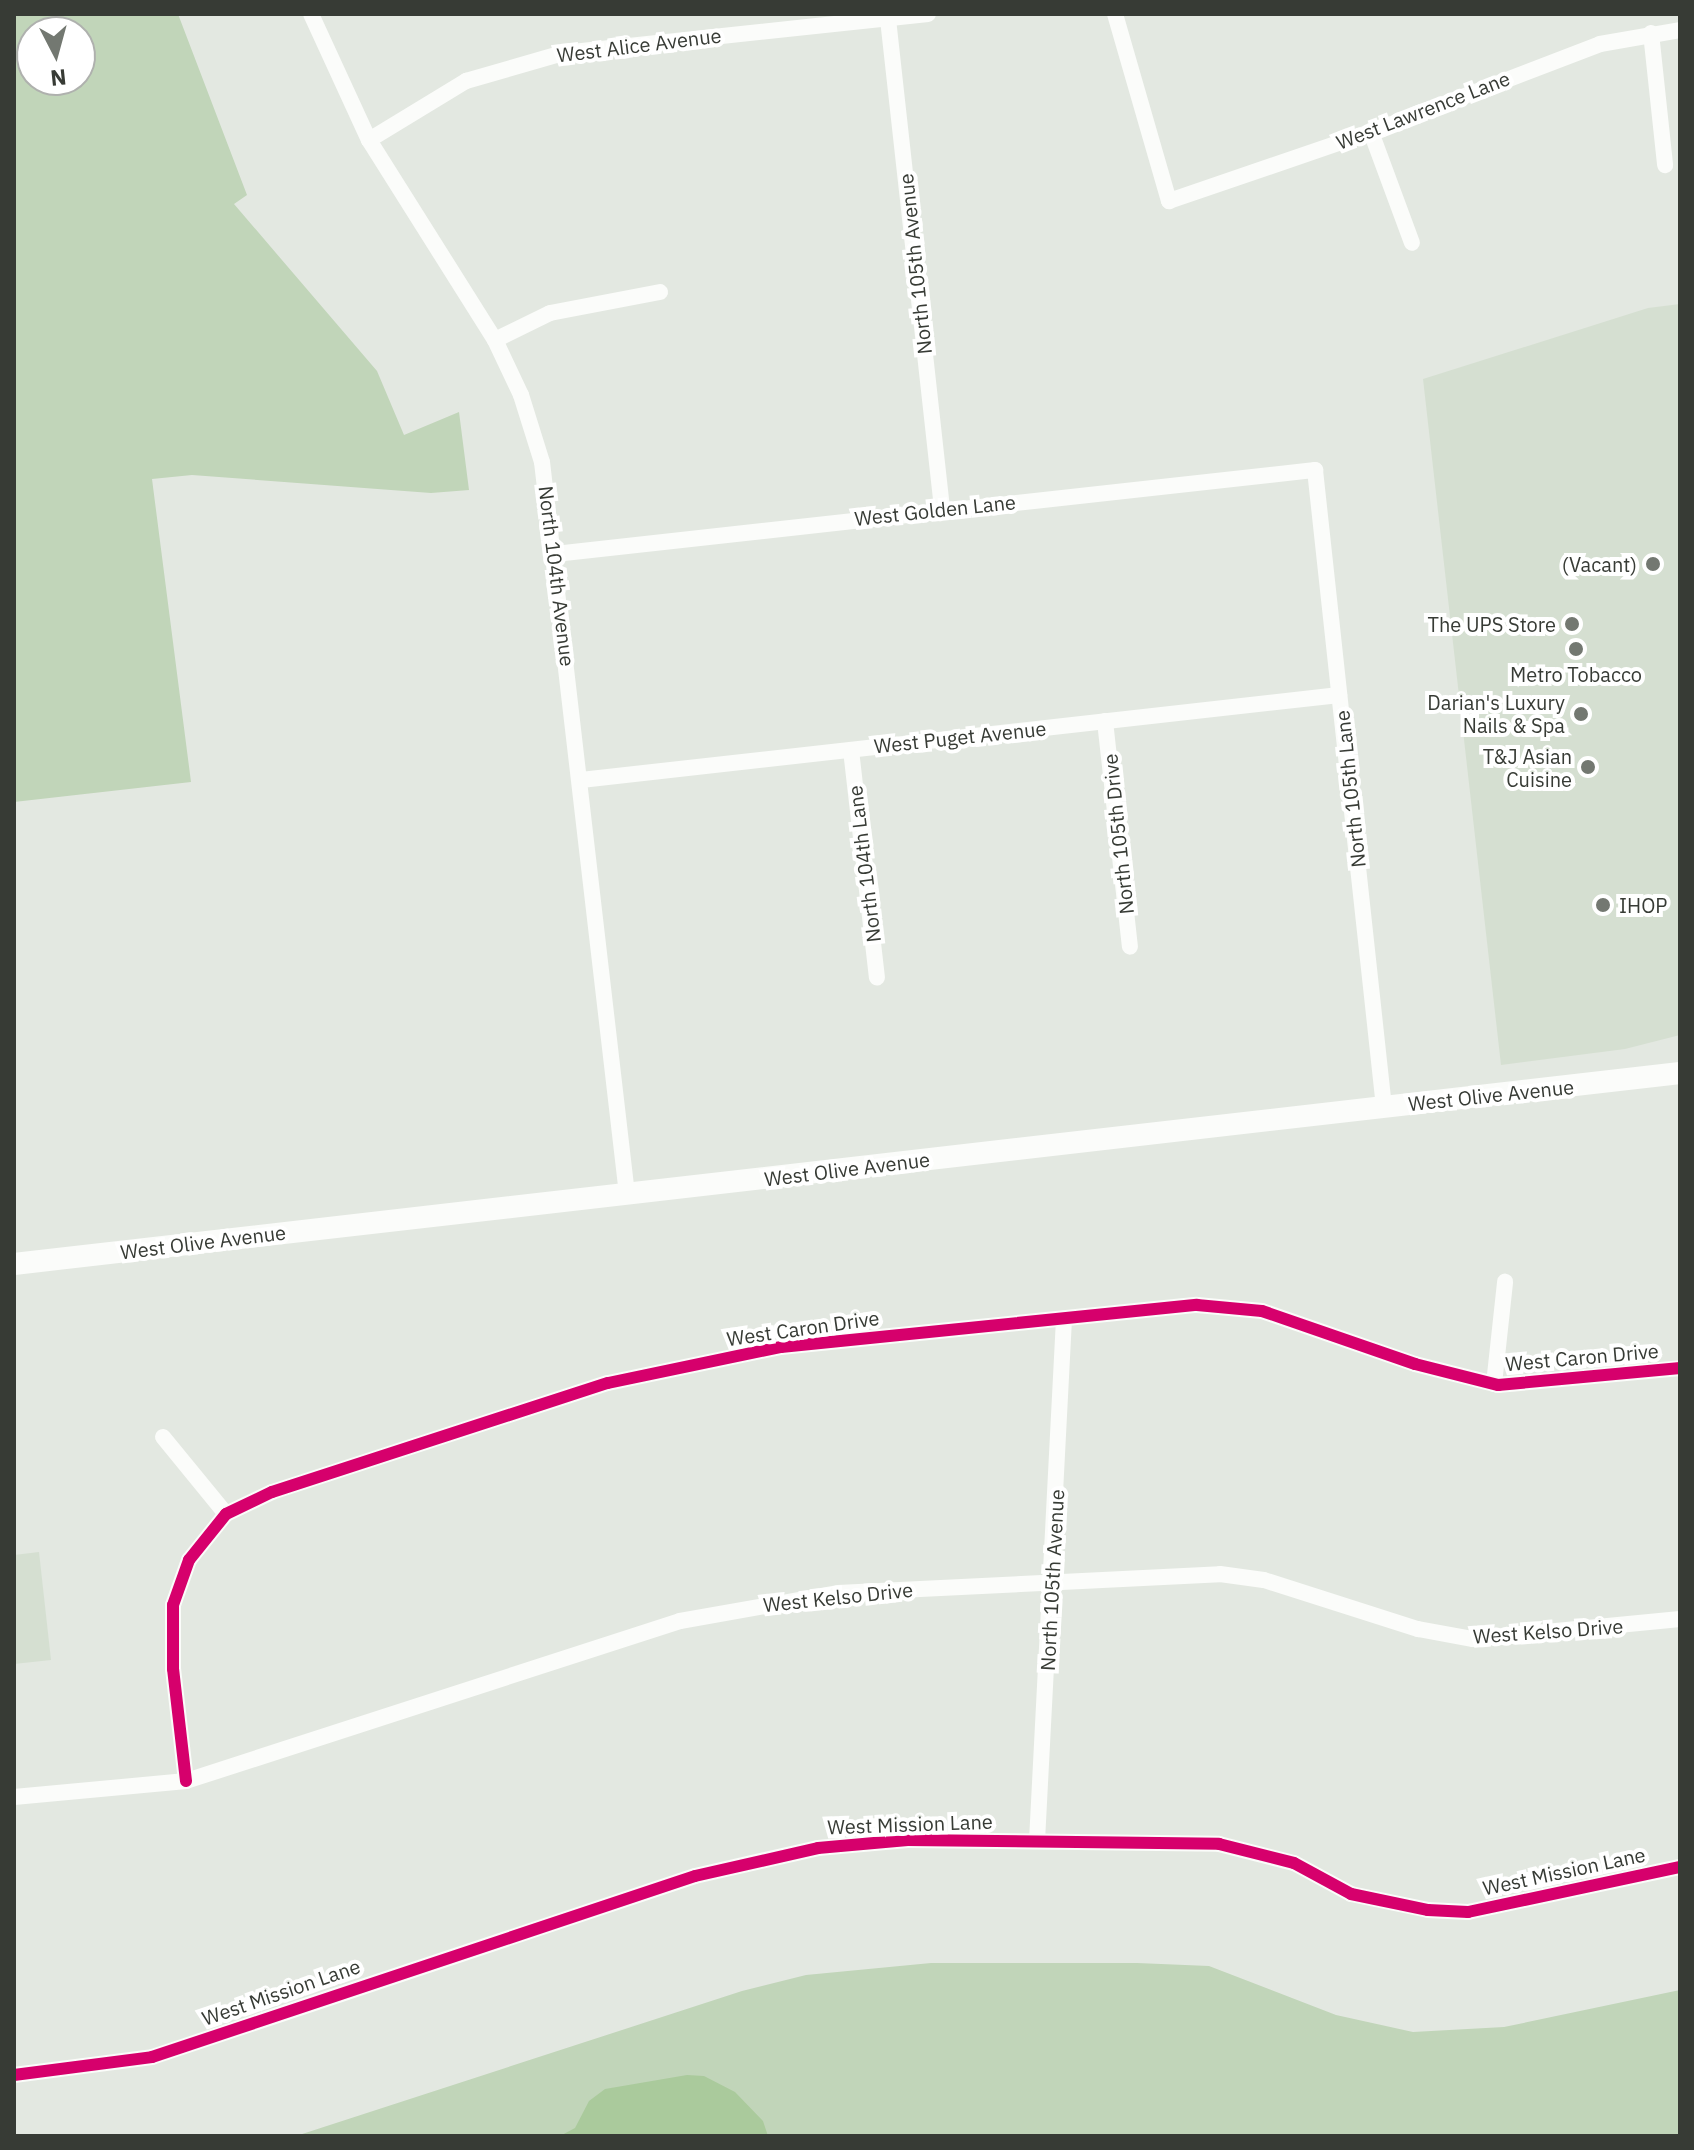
<!DOCTYPE html>
<style>
body{margin:0}
#map{position:relative;width:1694px;height:2150px;overflow:hidden;background:#e3e8e1;font-family:"IBM Plex Sans",sans-serif}
div>[style]{position:absolute}
.built>*{inset:0;background:#d5dfd1}
.green>*{inset:0;background:#c1d5b9}
.water>*{inset:0;background:#aaca9c}
.minor>*{height:16px;margin:-8px;padding:0 8px;transform-origin:8px;border-radius:8px;background:#fbfcfa}
.secondary>*{height:22px;margin:-11px;padding:0 11px;transform-origin:11px;border-radius:11px;background:#fbfcfa}
.cycleway>*{height:12px;margin:-6px;padding:0 6px;transform-origin:6px;border-radius:6px;background:#d6006c}
.dots>*{width:22px;height:22px;translate:-50% -50%;box-sizing:border-box;border:4px solid #fff;border-radius:50%}
span{translate:-50% -50%;white-space:nowrap;text-align:center;line-height:1.15;-webkit-text-stroke:8px #fff;paint-order:stroke}
.street-label{font-size:20px;color:#373b35}
.poi-label{font-size:20px;color:#373b35}
.right{translate:-100% -50%;text-align:right}
.left{translate:0 -50%;text-align:left}
.frame{position:absolute;inset:0;border:16px solid #373b35;pointer-events:none}
.north{position:absolute;left:16px;top:16px;width:80px;height:80px;box-sizing:border-box;background:#fff;border:2px solid #afb1ae;border-radius:50%;rotate:174deg;font-size:22px;font-weight:700;line-height:32px;text-align:center;color:#373b35}
.north::after{content:'';display:block;margin:auto;width:28px;height:36px;background:#737871;clip-path:polygon(50% 0,100% 100%,50% 72%,0 100%)}
</style>
<div id="map">
<div class="built">
<div style="clip-path:polygon(1680px 304px,1680px 1035px,1625px 1049px,1501px 1065px,1423px 379px,1648px 308px)"></div>
<div style="clip-path:polygon(39px 1552px,51px 1660px,14px 1664px,14px 1555px)"></div>
</div>
<div class="green">
<div style="clip-path:polygon(evenodd,14px 14px,178px 14px,247px 195px,234px 204px,377px 371px,404px 435px,459px 412px,469px 490px,431px 493px,192px 475px,152px 479px,191px 782px,14px 802px,14px 14px,32px 32px,80px 32px,80px 80px,32px 80px,32px 32px)"></div>
<div style="clip-path:polygon(1137px 1963px,1209px 1966px,1336px 2015px,1413px 2032px,1504px 2027px,1680px 1990px,1680px 2136px,296px 2136px,742px 1991px,806px 1975px,931px 1963px)"></div>
</div>
<div class="water">
<div style="clip-path:polygon(687px 2075px,704px 2076px,735px 2092px,763px 2121px,768px 2136px,560px 2136px,575px 2128px,589px 2101px,605px 2089px)"></div>
</div>
<div class="minor">
<div style="left:311px;top:14px;width:139px;rotate:65.3deg"></div>
<div style="left:369px;top:140px;width:236px;rotate:57.8deg"></div>
<div style="left:495px;top:340px;width:61px;rotate:64.7deg"></div>
<div style="left:521px;top:395px;width:70px;rotate:72.6deg"></div>
<div style="left:542px;top:462px;width:737px;rotate:83.38deg"></div>
<div style="left:1115px;top:14px;width:195px;rotate:73.9deg"></div>
<div style="left:1169px;top:201px;width:213px;rotate:-18.9deg"></div>
<div style="left:1371px;top:132px;width:245px;rotate:-21deg"></div>
<div style="left:1600px;top:44px;width:81px;rotate:-9.9deg"></div>
<div style="left:888px;top:19px;width:493px;rotate:83.7deg"></div>
<div style="left:1651px;top:33px;width:133px;rotate:83.9deg"></div>
<div style="left:1371px;top:132px;width:118px;rotate:69.7deg"></div>
<div style="left:369px;top:140px;width:114px;rotate:-31.3deg"></div>
<div style="left:466px;top:81px;width:101px;rotate:-16.1deg"></div>
<div style="left:563px;top:53px;width:367px;rotate:-6.1deg"></div>
<div style="left:495px;top:340px;width:61px;rotate:-26.1deg"></div>
<div style="left:550px;top:313px;width:112px;rotate:-10.8deg"></div>
<div style="left:555px;top:554px;width:765px;rotate:-6.31deg"></div>
<div style="left:1315px;top:470px;width:641px;rotate:83.82deg"></div>
<div style="left:1105px;top:721px;width:227px;rotate:83.7deg"></div>
<div style="left:851px;top:750px;width:229px;rotate:83.5deg"></div>
<div style="left:581px;top:780px;width:763px;rotate:-6.4deg"></div>
<div style="left:1494px;top:1384px;width:103px;rotate:-83.8deg"></div>
<div style="left:163px;top:1437px;width:99px;rotate:50.7deg"></div>
<div style="left:186px;top:1781px;width:113px;rotate:-96.6deg"></div>
<div style="left:173px;top:1669px;width:64px;rotate:-90deg"></div>
<div style="left:173px;top:1605px;width:48px;rotate:-70.4deg"></div>
<div style="left:189px;top:1560px;width:59px;rotate:-51.2deg"></div>
<div style="left:226px;top:1514px;width:51px;rotate:-25.6deg"></div>
<div style="left:272px;top:1492px;width:353px;rotate:-18deg"></div>
<div style="left:608px;top:1383px;width:177px;rotate:-11.8deg"></div>
<div style="left:781px;top:1347px;width:418px;rotate:-5.8deg"></div>
<div style="left:1197px;top:1305px;width:65px;rotate:5.3deg"></div>
<div style="left:1262px;top:1311px;width:162px;rotate:19.1deg"></div>
<div style="left:1415px;top:1364px;width:86px;rotate:14.2deg"></div>
<div style="left:1498px;top:1385px;width:183px;rotate:-5.3deg"></div>
<div style="left:14px;top:1797px;width:173px;rotate:-5.3deg"></div>
<div style="left:186px;top:1781px;width:519px;rotate:-17.95deg"></div>
<div style="left:680px;top:1621px;width:160px;rotate:-10deg"></div>
<div style="left:838px;top:1593px;width:382px;rotate:-2.8deg"></div>
<div style="left:1220px;top:1574px;width:44px;rotate:7.8deg"></div>
<div style="left:1264px;top:1580px;width:162px;rotate:17.7deg"></div>
<div style="left:1418px;top:1629px;width:56px;rotate:10.3deg"></div>
<div style="left:1473px;top:1639px;width:208px;rotate:-5.5deg"></div>
<div style="left:1037px;top:1841px;width:523px;rotate:-87.04deg"></div>
<div style="left:14px;top:2075px;width:139px;rotate:-7.4deg"></div>
<div style="left:152px;top:2057px;width:572px;rotate:-18.43deg"></div>
<div style="left:695px;top:1876px;width:126px;rotate:-12.8deg"></div>
<div style="left:818px;top:1848px;width:90px;rotate:-5.1deg"></div>
<div style="left:908px;top:1840px;width:311px;rotate:0.7deg"></div>
<div style="left:1219px;top:1844px;width:77px;rotate:14.2deg"></div>
<div style="left:1294px;top:1863px;width:65px;rotate:28.5deg"></div>
<div style="left:1351px;top:1894px;width:79px;rotate:11.7deg"></div>
<div style="left:1428px;top:1910px;width:40px;rotate:2.9deg"></div>
<div style="left:1468px;top:1912px;width:217px;rotate:-12deg"></div>
</div>
<div class="secondary">
<div style="left:14px;top:1264px;width:1677px;rotate:-6.54deg"></div>
</div>
<div class="cycleway">
<div style="left:186px;top:1781px;width:113px;rotate:-96.6deg"></div>
<div style="left:173px;top:1669px;width:64px;rotate:-90deg"></div>
<div style="left:173px;top:1605px;width:48px;rotate:-70.4deg"></div>
<div style="left:189px;top:1560px;width:59px;rotate:-51.2deg"></div>
<div style="left:226px;top:1514px;width:51px;rotate:-25.6deg"></div>
<div style="left:272px;top:1492px;width:353px;rotate:-18deg"></div>
<div style="left:608px;top:1383px;width:177px;rotate:-11.8deg"></div>
<div style="left:781px;top:1347px;width:418px;rotate:-5.8deg"></div>
<div style="left:1197px;top:1305px;width:65px;rotate:5.3deg"></div>
<div style="left:1262px;top:1311px;width:162px;rotate:19.1deg"></div>
<div style="left:1415px;top:1364px;width:86px;rotate:14.2deg"></div>
<div style="left:1498px;top:1385px;width:183px;rotate:-5.3deg"></div>
<div style="left:14px;top:2075px;width:139px;rotate:-7.4deg"></div>
<div style="left:152px;top:2057px;width:572px;rotate:-18.43deg"></div>
<div style="left:695px;top:1876px;width:126px;rotate:-12.8deg"></div>
<div style="left:818px;top:1848px;width:90px;rotate:-5.1deg"></div>
<div style="left:908px;top:1840px;width:311px;rotate:0.7deg"></div>
<div style="left:1219px;top:1844px;width:77px;rotate:14.2deg"></div>
<div style="left:1294px;top:1863px;width:65px;rotate:28.5deg"></div>
<div style="left:1351px;top:1894px;width:79px;rotate:11.7deg"></div>
<div style="left:1428px;top:1910px;width:40px;rotate:2.9deg"></div>
<div style="left:1468px;top:1912px;width:217px;rotate:-12deg"></div>
</div>
<div class="dots">
<div style="left:1653px;top:564px;background:#737871"></div>
<div style="left:1572px;top:624px;background:#737871"></div>
<div style="left:1576px;top:649px;background:#737871"></div>
<div style="left:1581px;top:714px;background:#737871"></div>
<div style="left:1588px;top:767px;background:#737871"></div>
<div style="left:1603px;top:905px;background:#737871"></div>
</div>
<div class="street-label">
<span style="left:639px;top:45px;rotate:-7deg">West Alice Avenue</span>
<span style="left:1423px;top:110px;rotate:-21deg">West Lawrence Lane</span>
<span style="left:915px;top:264px;rotate:-96deg">North 105th Avenue</span>
<span style="left:935px;top:510px;rotate:-6deg">West Golden Lane</span>
<span style="left:557px;top:576px;rotate:83deg">North 104th Avenue</span>
<span style="left:960px;top:737px;rotate:-6deg">West Puget Avenue</span>
<span style="left:1350px;top:789px;rotate:-96deg">North 105th Lane</span>
<span style="left:1118px;top:834px;rotate:-96deg">North 105th Drive</span>
<span style="left:864px;top:864px;rotate:-97deg">North 104th Lane</span>
<span style="left:1491px;top:1095px;rotate:-6deg">West Olive Avenue</span>
<span style="left:847px;top:1169px;rotate:-7deg">West Olive Avenue</span>
<span style="left:203px;top:1242px;rotate:-7deg">West Olive Avenue</span>
<span style="left:803px;top:1328px;rotate:-8deg">West Caron Drive</span>
<span style="left:1582px;top:1357px;rotate:-5deg">West Caron Drive</span>
<span style="left:1052px;top:1580px;rotate:-87deg">North 105th Avenue</span>
<span style="left:838px;top:1597px;rotate:-6deg">West Kelso Drive</span>
<span style="left:1548px;top:1631px;rotate:-4deg">West Kelso Drive</span>
<span style="left:910px;top:1824px;rotate:-2deg">West Mission Lane</span>
<span style="left:1564px;top:1871px;rotate:-12deg">West Mission Lane</span>
<span style="left:281px;top:1992px;rotate:-19deg">West Mission Lane</span>
</div>
<div class="poi-label">
<span class="right" style="left:1637px;top:564px">(Vacant)</span>
<span class="right" style="left:1556px;top:624px">The UPS Store</span>
<span style="left:1576px;top:674px">Metro Tobacco</span>
<span class="right" style="left:1565px;top:714px">Darian's Luxury<br>Nails &amp; Spa</span>
<span class="right" style="left:1572px;top:768px">T&amp;J Asian<br>Cuisine</span>
<span class="left" style="left:1619px;top:905px">IHOP</span>
</div>
<div class="frame"></div>
<div class="north">N</div>
</div>
